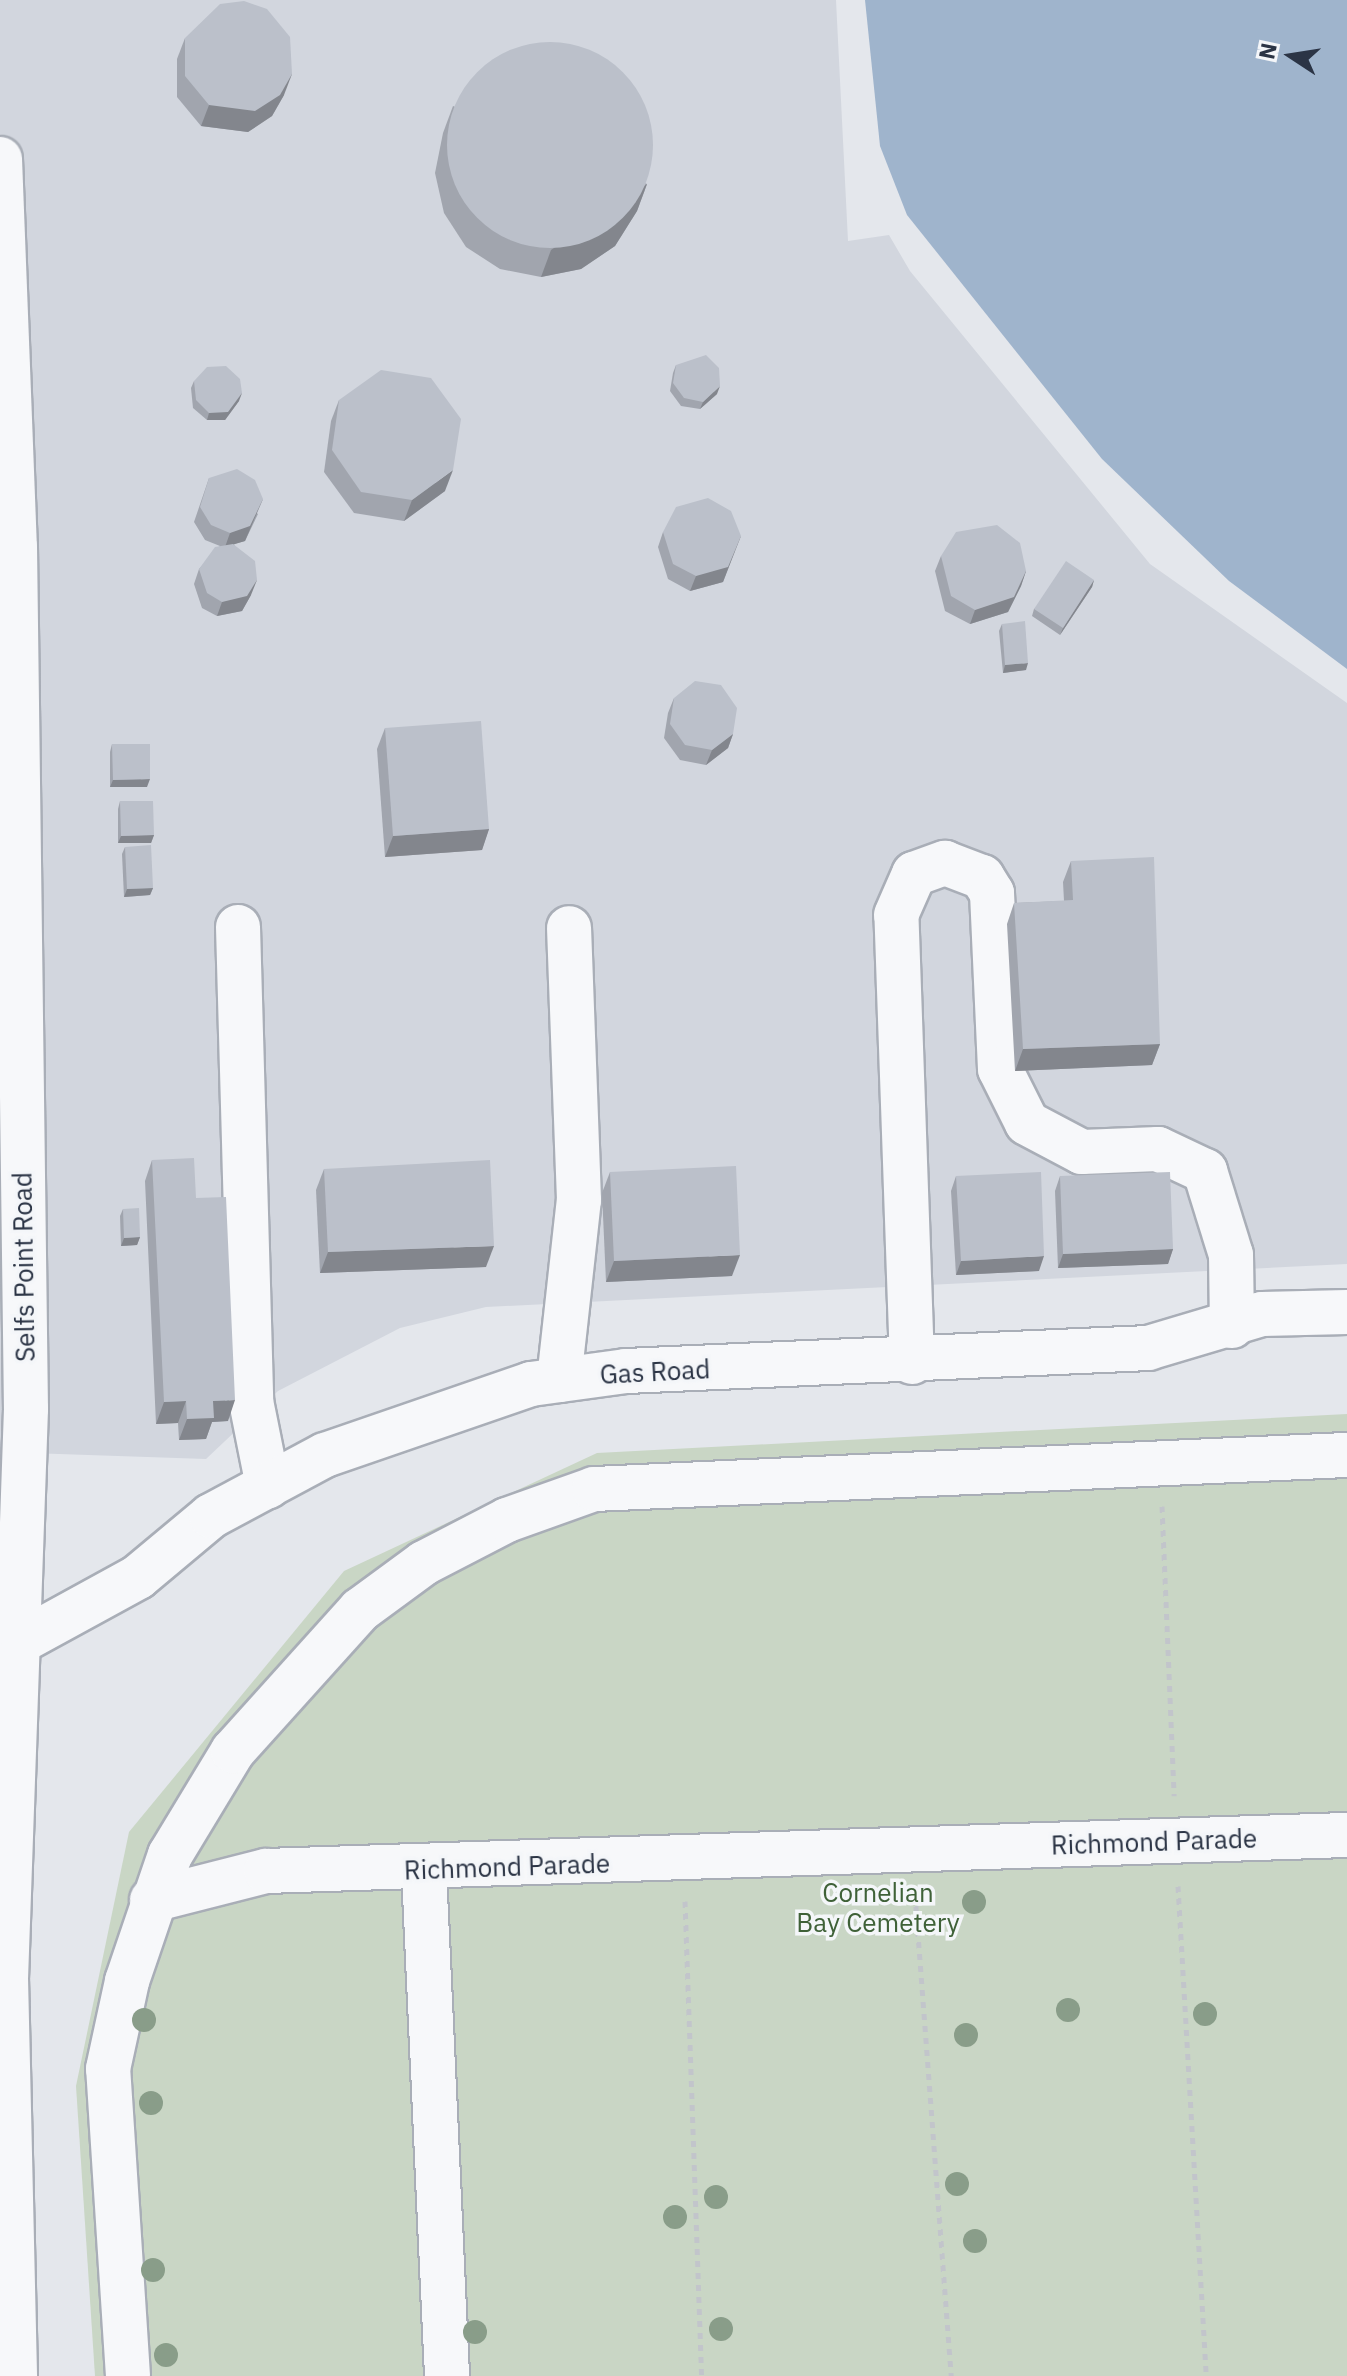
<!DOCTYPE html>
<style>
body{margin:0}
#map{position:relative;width:1347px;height:2376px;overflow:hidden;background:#e4e7ec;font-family:"IBM Plex Sans",sans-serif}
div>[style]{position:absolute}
.built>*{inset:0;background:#d2d6de}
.green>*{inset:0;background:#c9d6c5}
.water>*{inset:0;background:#9fb4cc}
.path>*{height:5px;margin-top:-2.5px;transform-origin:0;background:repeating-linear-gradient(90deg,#c2c5cb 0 6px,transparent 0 12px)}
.roads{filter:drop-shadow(2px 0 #a9aeb7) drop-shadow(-2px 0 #a9aeb7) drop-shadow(0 2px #a9aeb7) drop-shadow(0 -2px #a9aeb7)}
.minor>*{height:44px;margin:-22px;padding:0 22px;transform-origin:22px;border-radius:22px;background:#f7f8fa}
.trees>*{width:24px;height:24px;margin:-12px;border-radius:50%;background:#899d89}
.wall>*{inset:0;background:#a1a5ae}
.shaded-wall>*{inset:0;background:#83868d}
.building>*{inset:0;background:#bbc0ca}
.round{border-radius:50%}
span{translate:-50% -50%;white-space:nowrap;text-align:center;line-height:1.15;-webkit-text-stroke:7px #f4f6f9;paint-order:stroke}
.street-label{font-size:26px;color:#2b3445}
.park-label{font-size:26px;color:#3f6138}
.north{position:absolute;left:1251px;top:16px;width:80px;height:80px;-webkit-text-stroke:6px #f4f6f9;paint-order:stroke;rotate:282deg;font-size:22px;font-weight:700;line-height:32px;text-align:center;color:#2b3445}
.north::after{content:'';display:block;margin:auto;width:28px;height:36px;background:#2b3445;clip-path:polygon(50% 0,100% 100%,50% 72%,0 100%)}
</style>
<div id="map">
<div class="built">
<div style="clip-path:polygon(0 0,836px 0,848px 241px,889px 235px,910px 271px,1150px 564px,1347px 703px,1347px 1264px,486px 1307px,400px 1328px,278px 1391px,206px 1459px,0 1452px)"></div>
</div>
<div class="green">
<div style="clip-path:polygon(1347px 1414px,1347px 2376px,95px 2376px,76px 2086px,129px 1832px,344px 1571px,597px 1453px)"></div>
</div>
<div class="water">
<div style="clip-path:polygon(865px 0,1347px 0,1347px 669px,1229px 581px,1102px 459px,907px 215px,880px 146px)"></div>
</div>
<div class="path">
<div style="left:1162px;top:1506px;width:290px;rotate:87.6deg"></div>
<div style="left:1178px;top:1886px;width:491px;rotate:86.7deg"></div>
<div style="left:915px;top:1894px;width:483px;rotate:85.7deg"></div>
<div style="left:685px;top:1901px;width:475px;rotate:88deg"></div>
</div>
<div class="roads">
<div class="minor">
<div style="left:0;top:159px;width:388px;rotate:87.8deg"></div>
<div style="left:15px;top:547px;width:862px;rotate:89.27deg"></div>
<div style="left:26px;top:1409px;width:569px;rotate:92.01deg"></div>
<div style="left:6px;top:1978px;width:398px;rotate:88.7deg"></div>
<div style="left:238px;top:927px;width:474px;rotate:88.4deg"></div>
<div style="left:251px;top:1401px;width:87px;rotate:78.7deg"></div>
<div style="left:912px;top:1362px;width:447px;rotate:-92deg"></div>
<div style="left:896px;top:915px;width:45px;rotate:-66.3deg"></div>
<div style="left:914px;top:874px;width:33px;rotate:-20deg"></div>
<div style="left:945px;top:863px;width:40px;rotate:21deg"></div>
<div style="left:982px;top:877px;width:19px;rotate:58deg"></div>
<div style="left:992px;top:893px;width:176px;rotate:87.4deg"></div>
<div style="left:1000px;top:1069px;width:60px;rotate:63.4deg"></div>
<div style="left:1027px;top:1123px;width:62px;rotate:27.8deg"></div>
<div style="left:1082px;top:1152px;width:76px;rotate:-2.3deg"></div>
<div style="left:1158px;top:1149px;width:52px;rotate:25.1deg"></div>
<div style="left:1205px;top:1171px;width:88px;rotate:72.8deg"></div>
<div style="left:1231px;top:1255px;width:71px;rotate:89.2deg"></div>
<div style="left:559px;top:1380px;width:181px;rotate:-83.7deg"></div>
<div style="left:579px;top:1200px;width:272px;rotate:-92.1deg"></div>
<div style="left:23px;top:1640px;width:131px;rotate:-28.7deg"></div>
<div style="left:138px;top:1577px;width:95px;rotate:-39.9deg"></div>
<div style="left:211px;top:1516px;width:129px;rotate:-28.2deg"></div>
<div style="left:325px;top:1455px;width:218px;rotate:-19deg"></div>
<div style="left:531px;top:1384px;width:96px;rotate:-7.8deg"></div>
<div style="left:626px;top:1371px;width:523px;rotate:-2.52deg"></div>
<div style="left:1148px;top:1348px;width:119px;rotate:-16.6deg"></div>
<div style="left:1262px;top:1314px;width:85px;rotate:-1.3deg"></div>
<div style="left:424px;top:1871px;width:506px;rotate:87.39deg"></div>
<div style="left:152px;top:1900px;width:118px;rotate:-14.3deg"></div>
<div style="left:266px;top:1871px;width:1082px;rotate:-1.91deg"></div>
<div style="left:128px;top:2376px;width:308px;rotate:-93.7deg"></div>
<div style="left:108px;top:2069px;width:90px;rotate:-77.8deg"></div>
<div style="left:127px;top:1981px;width:133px;rotate:-71.2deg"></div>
<div style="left:170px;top:1855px;width:122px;rotate:-58.8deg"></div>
<div style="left:233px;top:1751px;width:190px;rotate:-48deg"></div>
<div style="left:360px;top:1610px;width:79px;rotate:-36.3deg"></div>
<div style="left:424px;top:1563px;width:93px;rotate:-27.4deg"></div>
<div style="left:507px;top:1520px;width:92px;rotate:-19.6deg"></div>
<div style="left:594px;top:1489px;width:754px;rotate:-2.59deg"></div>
</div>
</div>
<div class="trees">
<div style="left:974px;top:1902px"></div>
<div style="left:1068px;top:2010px"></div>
<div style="left:1205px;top:2014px"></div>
<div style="left:144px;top:2020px"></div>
<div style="left:966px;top:2035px"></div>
<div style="left:151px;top:2103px"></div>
<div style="left:957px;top:2184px"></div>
<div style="left:716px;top:2197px"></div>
<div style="left:675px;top:2217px"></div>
<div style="left:975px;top:2241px"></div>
<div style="left:153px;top:2270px"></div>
<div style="left:721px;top:2329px"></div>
<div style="left:475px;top:2332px"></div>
<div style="left:166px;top:2355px"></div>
</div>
<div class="wall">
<div style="clip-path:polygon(185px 38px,284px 95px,272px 116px,248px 132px,201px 126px,177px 97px,177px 59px)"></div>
<div style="clip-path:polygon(453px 106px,647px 184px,637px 211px,615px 246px,581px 269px,541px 277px,500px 269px,466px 247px,444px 213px,435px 173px,443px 133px)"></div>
<div style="clip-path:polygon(676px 365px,717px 394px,700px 409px,681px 406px,670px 391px,673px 373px)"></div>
<div style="clip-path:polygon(194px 381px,239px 401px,225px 420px,207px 420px,193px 408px,191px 388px)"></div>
<div style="clip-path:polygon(339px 400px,445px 491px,404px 521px,354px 513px,324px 472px,331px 421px)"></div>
<div style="clip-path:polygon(209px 478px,258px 514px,245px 541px,234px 544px,251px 595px,242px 611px,217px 616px,202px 608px,194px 584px,199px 569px,220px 546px,205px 540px,194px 522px)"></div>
<div style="clip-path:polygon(663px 532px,735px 550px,723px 582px,690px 591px,668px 579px,658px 547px)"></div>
<div style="clip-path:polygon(941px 556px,1026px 571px,1021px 586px,1008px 612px,970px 624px,945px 611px,935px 571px)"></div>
<div style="clip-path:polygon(1094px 580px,1092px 587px,1060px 635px,1032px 616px,1034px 609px)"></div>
<div style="clip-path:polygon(1002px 624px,1026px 670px,1003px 673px,999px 631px)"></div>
<div style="clip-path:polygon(674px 698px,733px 734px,728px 748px,706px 765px,680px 760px,664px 738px,668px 713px)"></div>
<div style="clip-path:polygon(385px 728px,489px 829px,482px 850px,385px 857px,377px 749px)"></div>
<div style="clip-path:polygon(112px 744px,147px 787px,110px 787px,110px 752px)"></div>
<div style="clip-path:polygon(120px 801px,154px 835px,151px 843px,118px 843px,118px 809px)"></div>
<div style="clip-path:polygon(125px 847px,153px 888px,150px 895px,124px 897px,122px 854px)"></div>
<div style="clip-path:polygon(1071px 861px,1160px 1044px,1152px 1065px,1015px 1071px,1007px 924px,1014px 903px,1064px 901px,1063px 882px)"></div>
<div style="clip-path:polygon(152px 1160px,196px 1198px,228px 1421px,212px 1422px,206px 1439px,179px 1440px,178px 1423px,156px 1424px,145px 1181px)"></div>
<div style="clip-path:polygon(324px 1169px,486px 1267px,320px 1273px,316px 1190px)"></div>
<div style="clip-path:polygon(610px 1172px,732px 1276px,606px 1282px,602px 1193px)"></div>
<div style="clip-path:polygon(956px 1176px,1039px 1271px,956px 1275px,951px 1191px)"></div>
<div style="clip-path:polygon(1060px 1176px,1173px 1249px,1168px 1264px,1058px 1268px,1055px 1191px)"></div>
<div style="clip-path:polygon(123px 1209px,140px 1237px,137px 1245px,121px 1246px,120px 1216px)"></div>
</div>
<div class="shaded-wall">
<div style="clip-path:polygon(292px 74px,284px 95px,272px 116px,248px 132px,201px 126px,209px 105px)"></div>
<div style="clip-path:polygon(647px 184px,637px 211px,615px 246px,581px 269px,541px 277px,551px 250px)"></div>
<div style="clip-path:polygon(720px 386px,717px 394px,700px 409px,703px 402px)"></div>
<div style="clip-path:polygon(242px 393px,239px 401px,225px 420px,207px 420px,209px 413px)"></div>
<div style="clip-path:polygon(453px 470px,445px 491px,404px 521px,412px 500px)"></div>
<div style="clip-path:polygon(263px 499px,245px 541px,225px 547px,230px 533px)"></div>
<div style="clip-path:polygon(741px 536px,723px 582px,690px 591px,696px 576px)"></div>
<div style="clip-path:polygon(1026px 571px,1021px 586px,1008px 612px,970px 624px,975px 610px)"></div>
<div style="clip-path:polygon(257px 580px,251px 595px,242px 611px,217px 616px,222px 602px)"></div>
<div style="clip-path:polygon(1094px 580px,1092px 587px,1060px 635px,1063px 628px)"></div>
<div style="clip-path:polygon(1028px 663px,1026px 670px,1003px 673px,1005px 665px)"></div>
<div style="clip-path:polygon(733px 734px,728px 748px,706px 765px,712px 750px)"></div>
<div style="clip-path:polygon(150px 779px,147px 787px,110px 787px,113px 780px)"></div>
<div style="clip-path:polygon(489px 829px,482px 850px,385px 857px,393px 836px)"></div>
<div style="clip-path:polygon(154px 835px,151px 843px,118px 843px,121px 836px)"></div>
<div style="clip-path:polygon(153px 888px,150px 895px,124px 897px,127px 889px)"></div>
<div style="clip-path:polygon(1160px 1044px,1152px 1065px,1015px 1071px,1023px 1049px)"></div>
<div style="clip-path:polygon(140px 1237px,137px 1245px,121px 1246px,124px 1238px)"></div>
<div style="clip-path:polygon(494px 1246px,486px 1267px,320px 1273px,328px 1252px)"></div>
<div style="clip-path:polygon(1173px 1249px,1168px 1264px,1058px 1268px,1063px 1254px)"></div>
<div style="clip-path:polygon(740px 1255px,732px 1276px,606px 1282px,614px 1261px)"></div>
<div style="clip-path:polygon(1044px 1256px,1039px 1271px,956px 1275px,961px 1261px)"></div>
<div style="clip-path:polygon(235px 1400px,228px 1421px,212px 1422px,206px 1439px,179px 1440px,187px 1419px,213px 1401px)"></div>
<div style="clip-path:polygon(186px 1401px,178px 1423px,156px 1424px,164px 1402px)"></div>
</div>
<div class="building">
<div style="clip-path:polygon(244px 1px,267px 9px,290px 37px,292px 74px,280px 95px,255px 111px,209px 105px,185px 76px,185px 38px,220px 4px)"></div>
<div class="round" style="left:447px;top:42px;width:206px;height:206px"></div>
<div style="clip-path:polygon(706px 355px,719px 368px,720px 386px,703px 402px,684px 398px,673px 383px,676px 365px)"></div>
<div style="clip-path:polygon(226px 366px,240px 379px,242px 393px,228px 412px,209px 413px,196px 400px,194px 381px,207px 367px)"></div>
<div style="clip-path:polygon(381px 370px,431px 378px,461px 419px,453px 470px,412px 500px,361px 492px,332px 450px,339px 400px)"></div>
<div style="clip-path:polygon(237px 469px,255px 480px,263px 499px,250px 526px,230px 533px,211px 525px,200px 507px,209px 478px)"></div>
<div style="clip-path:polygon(708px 498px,731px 511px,741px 536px,728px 567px,696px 576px,673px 564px,663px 532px,676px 507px)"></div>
<div style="clip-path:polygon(997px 525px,1020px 543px,1026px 571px,1014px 597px,975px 610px,951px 596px,941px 556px,956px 532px)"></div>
<div style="clip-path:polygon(233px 544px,255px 561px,257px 580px,247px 596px,222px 602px,207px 593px,199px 569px,215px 547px)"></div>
<div style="clip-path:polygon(1066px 561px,1094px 580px,1063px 628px,1034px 609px)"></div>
<div style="clip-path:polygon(1025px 621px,1028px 663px,1005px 665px,1002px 624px)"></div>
<div style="clip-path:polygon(695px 681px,721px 685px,737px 708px,733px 734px,712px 750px,685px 745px,670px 724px,674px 698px)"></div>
<div style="clip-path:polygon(481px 721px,489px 829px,393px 836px,385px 728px)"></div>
<div style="clip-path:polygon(112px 744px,150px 744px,150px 779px,113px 780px)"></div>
<div style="clip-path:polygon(120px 801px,153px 801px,154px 835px,121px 836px)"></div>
<div style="clip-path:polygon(151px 845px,153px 888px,127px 889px,125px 847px)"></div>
<div style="clip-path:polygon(1154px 857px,1160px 1044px,1023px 1049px,1014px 903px,1073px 900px,1071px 861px)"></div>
<div style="clip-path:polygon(194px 1158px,196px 1198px,226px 1197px,235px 1400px,213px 1401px,214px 1418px,187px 1419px,186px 1401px,164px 1402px,152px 1160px)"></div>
<div style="clip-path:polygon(490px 1160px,494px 1246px,328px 1252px,324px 1169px)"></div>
<div style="clip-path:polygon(736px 1166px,740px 1255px,614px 1261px,610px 1172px)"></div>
<div style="clip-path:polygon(1041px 1172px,1044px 1256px,961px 1261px,956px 1176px)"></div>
<div style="clip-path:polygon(1170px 1172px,1173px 1249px,1063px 1254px,1060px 1176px)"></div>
<div style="clip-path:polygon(139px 1208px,140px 1237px,124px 1238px,123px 1209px)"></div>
</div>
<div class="street-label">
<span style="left:24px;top:1267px;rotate:-91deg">Selfs Point Road</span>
<span style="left:655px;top:1372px;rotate:-3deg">Gas Road</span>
<span style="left:1154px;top:1842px;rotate:-2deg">Richmond Parade</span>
<span style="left:507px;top:1867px;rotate:-2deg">Richmond Parade</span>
</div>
<div class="park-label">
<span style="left:878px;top:1908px">Cornelian<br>Bay Cemetery</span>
</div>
<div class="north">N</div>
</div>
